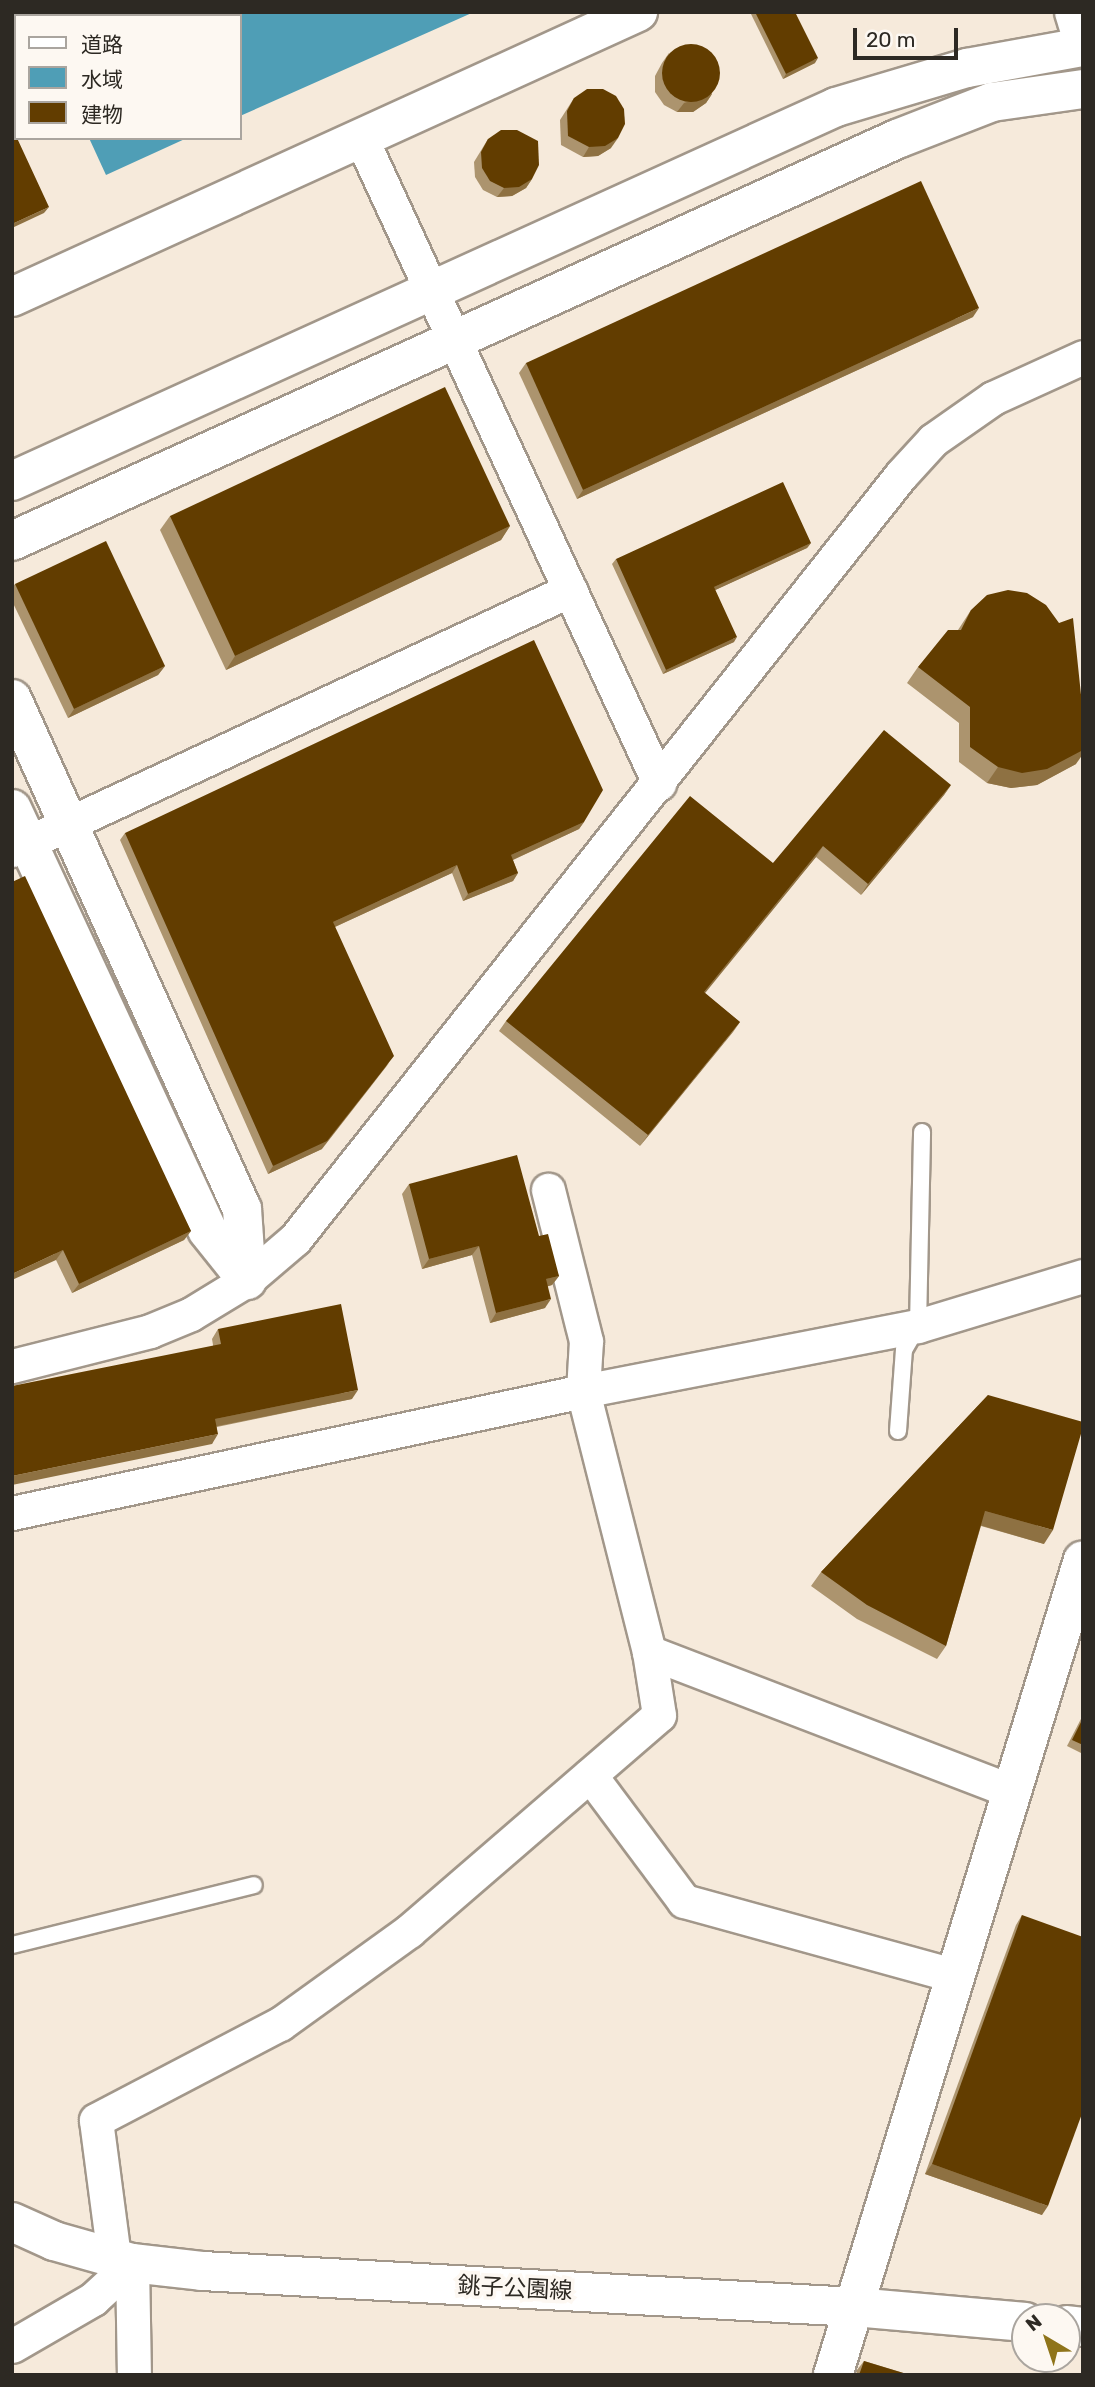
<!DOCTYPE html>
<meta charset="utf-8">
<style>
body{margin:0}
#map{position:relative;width:1095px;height:2387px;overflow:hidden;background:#f6eadb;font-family:Rubik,"Noto Sans JP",sans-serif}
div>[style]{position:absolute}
.water>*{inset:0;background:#4f9eb6}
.roads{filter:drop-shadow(2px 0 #a2978a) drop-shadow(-2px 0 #a2978a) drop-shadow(0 2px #a2978a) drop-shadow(0 -2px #a2978a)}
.service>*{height:16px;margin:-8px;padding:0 8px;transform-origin:8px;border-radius:8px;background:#fff}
.minor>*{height:33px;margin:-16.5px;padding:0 16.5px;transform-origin:16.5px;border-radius:16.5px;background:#fff}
.tertiary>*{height:38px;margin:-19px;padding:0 19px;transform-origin:19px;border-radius:19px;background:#fff}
.secondary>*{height:38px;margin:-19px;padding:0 19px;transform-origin:19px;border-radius:19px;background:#fff}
.wall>*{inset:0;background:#ac946e}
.shaded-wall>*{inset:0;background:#8e7142}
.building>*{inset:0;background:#623d00}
.round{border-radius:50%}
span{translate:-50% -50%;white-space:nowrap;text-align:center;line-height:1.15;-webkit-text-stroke:7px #fdf8f2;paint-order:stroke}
.street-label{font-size:23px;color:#2d2923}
.frame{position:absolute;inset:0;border:14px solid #2d2923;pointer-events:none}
.legend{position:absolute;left:14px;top:14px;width:228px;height:126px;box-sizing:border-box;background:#fdf8f2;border:2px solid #aaa59f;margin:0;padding:9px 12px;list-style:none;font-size:21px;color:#2d2923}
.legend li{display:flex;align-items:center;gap:14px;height:35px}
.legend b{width:35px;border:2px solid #aaa59f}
.north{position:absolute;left:1011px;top:2303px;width:70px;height:70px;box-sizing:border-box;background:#fdf8f2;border:2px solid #aaa59f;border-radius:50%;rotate:321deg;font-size:19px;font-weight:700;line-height:28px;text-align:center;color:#2d2923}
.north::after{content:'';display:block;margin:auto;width:24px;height:32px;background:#8f741a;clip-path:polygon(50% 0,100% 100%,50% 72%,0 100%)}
.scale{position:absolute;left:853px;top:28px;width:105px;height:32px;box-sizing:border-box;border:4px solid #2d2923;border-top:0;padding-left:9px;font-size:21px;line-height:24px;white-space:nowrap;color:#2d2923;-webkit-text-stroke:5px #fdf8f2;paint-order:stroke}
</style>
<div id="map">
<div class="water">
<div style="clip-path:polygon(31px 12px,474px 12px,240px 116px,240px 16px)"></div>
<div style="clip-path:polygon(89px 138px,187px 138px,106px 175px)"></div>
</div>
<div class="roads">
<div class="service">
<div style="left:898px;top:1431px;width:81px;rotate:-85.8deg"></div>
<div style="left:904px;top:1350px;width:28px;rotate:-60deg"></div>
<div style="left:918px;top:1326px;width:194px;rotate:-88.8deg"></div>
<div style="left:12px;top:1945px;width:249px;rotate:-13.9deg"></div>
</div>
<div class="minor">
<div style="left:361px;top:138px;width:711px;rotate:65.2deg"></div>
<div style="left:12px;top:850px;width:616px;rotate:-24.98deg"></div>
<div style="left:12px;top:1366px;width:142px;rotate:-14.2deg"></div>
<div style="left:150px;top:1331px;width:44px;rotate:-22.5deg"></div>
<div style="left:191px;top:1314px;width:66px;rotate:-31.3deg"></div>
<div style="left:247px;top:1280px;width:63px;rotate:-40.5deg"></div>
<div style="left:295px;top:1239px;width:975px;rotate:-51.58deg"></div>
<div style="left:901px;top:475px;width:47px;rotate:-47.6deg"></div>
<div style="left:933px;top:440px;width:73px;rotate:-35deg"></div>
<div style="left:993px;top:398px;width:99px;rotate:-24.5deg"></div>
<div style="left:12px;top:1513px;width:584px;rotate:-12.06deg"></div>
<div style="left:583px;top:1391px;width:341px;rotate:-11deg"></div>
<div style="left:918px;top:1326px;width:172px;rotate:-16.9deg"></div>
<div style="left:649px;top:1652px;width:390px;rotate:21deg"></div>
<div style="left:590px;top:1775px;width:157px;rotate:53.3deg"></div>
<div style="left:684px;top:1901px;width:282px;rotate:15.4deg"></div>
<div style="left:114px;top:2257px;width:138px;rotate:-97.5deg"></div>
<div style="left:96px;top:2120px;width:208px;rotate:-27.6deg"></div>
<div style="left:280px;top:2024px;width:159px;rotate:-35.8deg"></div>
<div style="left:409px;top:1931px;width:330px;rotate:-40.8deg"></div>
<div style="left:659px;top:1715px;width:64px;rotate:-99deg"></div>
<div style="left:649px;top:1652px;width:269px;rotate:-104.2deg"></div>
<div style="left:583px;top:1391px;width:50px;rotate:-86.6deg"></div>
<div style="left:586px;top:1341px;width:156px;rotate:-104.1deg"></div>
<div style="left:132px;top:2263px;width:112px;rotate:89deg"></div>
<div style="left:12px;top:2346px;width:94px;rotate:-30.1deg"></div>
<div style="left:93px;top:2299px;width:53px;rotate:-42.7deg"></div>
</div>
<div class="tertiary">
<div style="left:1074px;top:12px;width:31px;rotate:73deg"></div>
<div style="left:12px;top:297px;width:688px;rotate:-24.48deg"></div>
<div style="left:12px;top:481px;width:905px;rotate:-24.41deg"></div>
<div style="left:836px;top:107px;width:137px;rotate:-16.6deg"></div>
<div style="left:967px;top:68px;width:118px;rotate:-10.3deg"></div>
<div style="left:12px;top:541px;width:972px;rotate:-24.43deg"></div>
<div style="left:897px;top:139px;width:102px;rotate:-21.3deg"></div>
<div style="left:992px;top:102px;width:92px;rotate:-8.1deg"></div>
<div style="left:12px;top:699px;width:559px;rotate:65.73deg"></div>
<div style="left:242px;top:1209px;width:71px;rotate:86deg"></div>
<div style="left:12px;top:809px;width:464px;rotate:65.1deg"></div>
<div style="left:207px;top:1230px;width:64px;rotate:51.3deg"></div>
<div style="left:833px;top:2375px;width:852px;rotate:-72.95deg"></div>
</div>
<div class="secondary">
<div style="left:12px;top:2222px;width:46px;rotate:24.3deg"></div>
<div style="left:54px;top:2241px;width:81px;rotate:15.8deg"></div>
<div style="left:132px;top:2263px;width:70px;rotate:6.5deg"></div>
<div style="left:202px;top:2271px;width:653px;rotate:3.16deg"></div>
<div style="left:854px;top:2307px;width:172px;rotate:5deg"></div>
<div style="left:1067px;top:2325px;width:16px;rotate:7deg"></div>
</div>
</div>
<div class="wall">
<div style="clip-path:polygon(750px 12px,795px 12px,815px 63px,783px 79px)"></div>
<div style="clip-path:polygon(669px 53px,712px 94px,706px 103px,693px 112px,677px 112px,664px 105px,655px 92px,655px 76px,662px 63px)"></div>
<div style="clip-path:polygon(574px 98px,611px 148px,598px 156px,583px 157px,561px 145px,560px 120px)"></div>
<div style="clip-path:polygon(488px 139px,532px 179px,526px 188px,512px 196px,497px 197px,483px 190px,475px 177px,474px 162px)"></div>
<div style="clip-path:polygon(973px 317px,577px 499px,519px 373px,526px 363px)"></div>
<div style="clip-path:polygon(170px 516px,510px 526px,501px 540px,226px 670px,160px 530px)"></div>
<div style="clip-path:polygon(811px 543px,807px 548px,715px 590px,734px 642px,663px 674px,612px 564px,616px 559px)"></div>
<div style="clip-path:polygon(15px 584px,165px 666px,158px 675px,68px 718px,12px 601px,12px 588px)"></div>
<div style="clip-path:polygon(971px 610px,1076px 764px,1037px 785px,1011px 788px,987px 783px,959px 762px,959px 723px,907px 683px,918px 667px,958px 630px)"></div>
<div style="clip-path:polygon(951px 785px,944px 795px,861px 895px,816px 857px,704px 993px,740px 1022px,640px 1146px,499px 1031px,506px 1021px,773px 863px)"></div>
<div style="clip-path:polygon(584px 822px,579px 829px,513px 860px,518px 873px,513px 881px,463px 901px,452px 873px,335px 927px,322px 1149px,268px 1174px,120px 840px,125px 833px)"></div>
<div style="clip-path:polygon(12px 882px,191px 1231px,184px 1240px,72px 1293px,56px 1260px)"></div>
<div style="clip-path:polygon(409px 1184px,539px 1236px,559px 1276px,552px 1285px,548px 1286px,545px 1308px,490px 1323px,472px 1255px,422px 1269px,402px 1194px)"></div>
<div style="clip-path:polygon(218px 1329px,352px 1399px,217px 1427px,212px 1444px,213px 1345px,212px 1339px)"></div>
<div style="clip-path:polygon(988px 1395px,1044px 1544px,981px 1526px,946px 1646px,937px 1659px,857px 1619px,811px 1586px,821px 1572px)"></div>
<div style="clip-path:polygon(1083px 1715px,1083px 1754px,1067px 1746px)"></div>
<div style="clip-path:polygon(1022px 1915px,1042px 2215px,925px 2174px,1016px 1925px)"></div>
<div style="clip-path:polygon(864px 2361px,910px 2375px,856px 2375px,857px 2370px)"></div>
</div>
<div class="shaded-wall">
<div style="clip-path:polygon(818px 58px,815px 63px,783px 79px,786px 74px)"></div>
<div style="clip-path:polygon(712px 94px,706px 103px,693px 112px,677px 112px,684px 103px)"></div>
<div style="clip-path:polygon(618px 138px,611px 148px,598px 156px,583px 157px,589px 147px)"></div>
<div style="clip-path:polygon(532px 179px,526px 188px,512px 196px,497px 197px,504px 188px)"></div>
<div style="clip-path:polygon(49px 207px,44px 213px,12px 228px,12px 224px)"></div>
<div style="clip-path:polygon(979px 308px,973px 317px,577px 499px,583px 490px)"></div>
<div style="clip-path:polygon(510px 526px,501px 540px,226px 670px,235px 656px)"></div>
<div style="clip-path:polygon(811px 543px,807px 548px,711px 592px,714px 587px)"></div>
<div style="clip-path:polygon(737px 637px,734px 642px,663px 674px,666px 670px)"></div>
<div style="clip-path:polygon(165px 666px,158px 675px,68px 718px,74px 709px)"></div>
<div style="clip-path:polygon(1083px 750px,1083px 754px,1076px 764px,1037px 785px,1011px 788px,987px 783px,998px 767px)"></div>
<div style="clip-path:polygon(951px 785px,944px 795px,861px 895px,868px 884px)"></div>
<div style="clip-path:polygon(584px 822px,579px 829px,506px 863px,511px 855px)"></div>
<div style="clip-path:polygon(823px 846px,816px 857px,697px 1003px,704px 992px)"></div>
<div style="clip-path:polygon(457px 865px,452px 873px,328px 930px,333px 922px)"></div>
<div style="clip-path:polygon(518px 873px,513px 881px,463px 901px,468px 894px)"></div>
<div style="clip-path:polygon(740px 1022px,733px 1032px,640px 1146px,648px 1135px)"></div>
<div style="clip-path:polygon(389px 1063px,322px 1149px,268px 1174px,273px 1166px)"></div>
<div style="clip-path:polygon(191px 1231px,184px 1240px,72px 1293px,79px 1284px)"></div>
<div style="clip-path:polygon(479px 1246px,472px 1255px,422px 1269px,429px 1259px)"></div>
<div style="clip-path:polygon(63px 1250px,56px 1260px,12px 1280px,12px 1274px)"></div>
<div style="clip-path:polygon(559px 1276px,552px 1285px,539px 1289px,546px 1279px)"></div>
<div style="clip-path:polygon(551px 1299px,545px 1308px,490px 1323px,496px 1313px)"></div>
<div style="clip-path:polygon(358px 1390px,352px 1399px,208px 1428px,215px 1419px)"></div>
<div style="clip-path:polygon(218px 1434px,212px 1444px,12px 1485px,12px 1476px)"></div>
<div style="clip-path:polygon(985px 1511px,1053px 1530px,1044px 1544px,976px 1524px)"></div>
<div style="clip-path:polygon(932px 2164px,1048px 2206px,1042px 2215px,925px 2174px)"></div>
</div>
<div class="building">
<div style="clip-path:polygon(755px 12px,795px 12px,818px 58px,786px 74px)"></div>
<div class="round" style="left:662px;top:44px;width:58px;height:58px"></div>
<div style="clip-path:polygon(587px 89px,603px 89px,616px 96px,624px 109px,625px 124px,618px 138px,605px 146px,589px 147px,568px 136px,567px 111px,574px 98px)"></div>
<div style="clip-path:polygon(12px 129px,16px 138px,17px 138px,49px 207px,12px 224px)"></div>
<div style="clip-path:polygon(501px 130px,517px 130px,538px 141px,539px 165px,532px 179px,519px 187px,504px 188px,490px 181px,482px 168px,481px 152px,488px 139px)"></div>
<div style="clip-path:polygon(921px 181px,979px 308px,583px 490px,526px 363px)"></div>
<div style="clip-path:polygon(445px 387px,510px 526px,235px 656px,170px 516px)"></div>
<div style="clip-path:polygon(783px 482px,811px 543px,714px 587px,737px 637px,666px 670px,616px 559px)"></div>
<div style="clip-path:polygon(106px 541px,165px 666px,74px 709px,15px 584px)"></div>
<div style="clip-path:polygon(1008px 590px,1027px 593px,1046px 605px,1059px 623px,1073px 618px,1083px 714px,1083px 750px,1047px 769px,1022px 773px,998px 767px,970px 747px,970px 707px,918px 667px,948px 630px,961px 630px,971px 610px,987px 595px)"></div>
<div style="clip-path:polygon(534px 640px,603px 790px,584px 822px,511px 855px,518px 873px,468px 894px,457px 865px,333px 922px,394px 1056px,327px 1141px,273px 1166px,125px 833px)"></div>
<div style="clip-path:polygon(884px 730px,951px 785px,868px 884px,823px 846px,704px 992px,740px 1022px,648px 1135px,506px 1021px,690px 796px,773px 863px)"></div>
<div style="clip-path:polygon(25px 876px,191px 1231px,79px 1284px,63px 1250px,12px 1274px,12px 882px)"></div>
<div style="clip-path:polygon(517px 1155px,539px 1236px,548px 1234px,559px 1276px,546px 1279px,551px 1299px,496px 1313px,479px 1246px,429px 1259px,409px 1184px)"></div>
<div style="clip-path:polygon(341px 1304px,358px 1390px,215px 1419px,218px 1434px,12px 1476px,12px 1386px,221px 1344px,218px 1329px)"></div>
<div style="clip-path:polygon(988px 1395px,1083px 1422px,1083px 1427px,1053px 1530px,985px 1511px,946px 1646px,867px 1605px,821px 1572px)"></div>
<div style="clip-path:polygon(1083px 1718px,1083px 1745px,1072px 1740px)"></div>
<div style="clip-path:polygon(1022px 1915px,1083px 1937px,1083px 2111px,1048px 2206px,932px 2164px)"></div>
<div style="clip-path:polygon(864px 2361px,910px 2375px,859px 2375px)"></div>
</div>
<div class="street-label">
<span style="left:515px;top:2288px;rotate:3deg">銚子公園線</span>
</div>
<div class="frame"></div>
<ul class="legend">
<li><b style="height:9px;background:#fff"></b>道路</li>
<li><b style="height:19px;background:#4f9eb6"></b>水域</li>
<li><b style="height:19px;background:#623d00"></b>建物</li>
</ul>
<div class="north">N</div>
<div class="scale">20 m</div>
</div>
